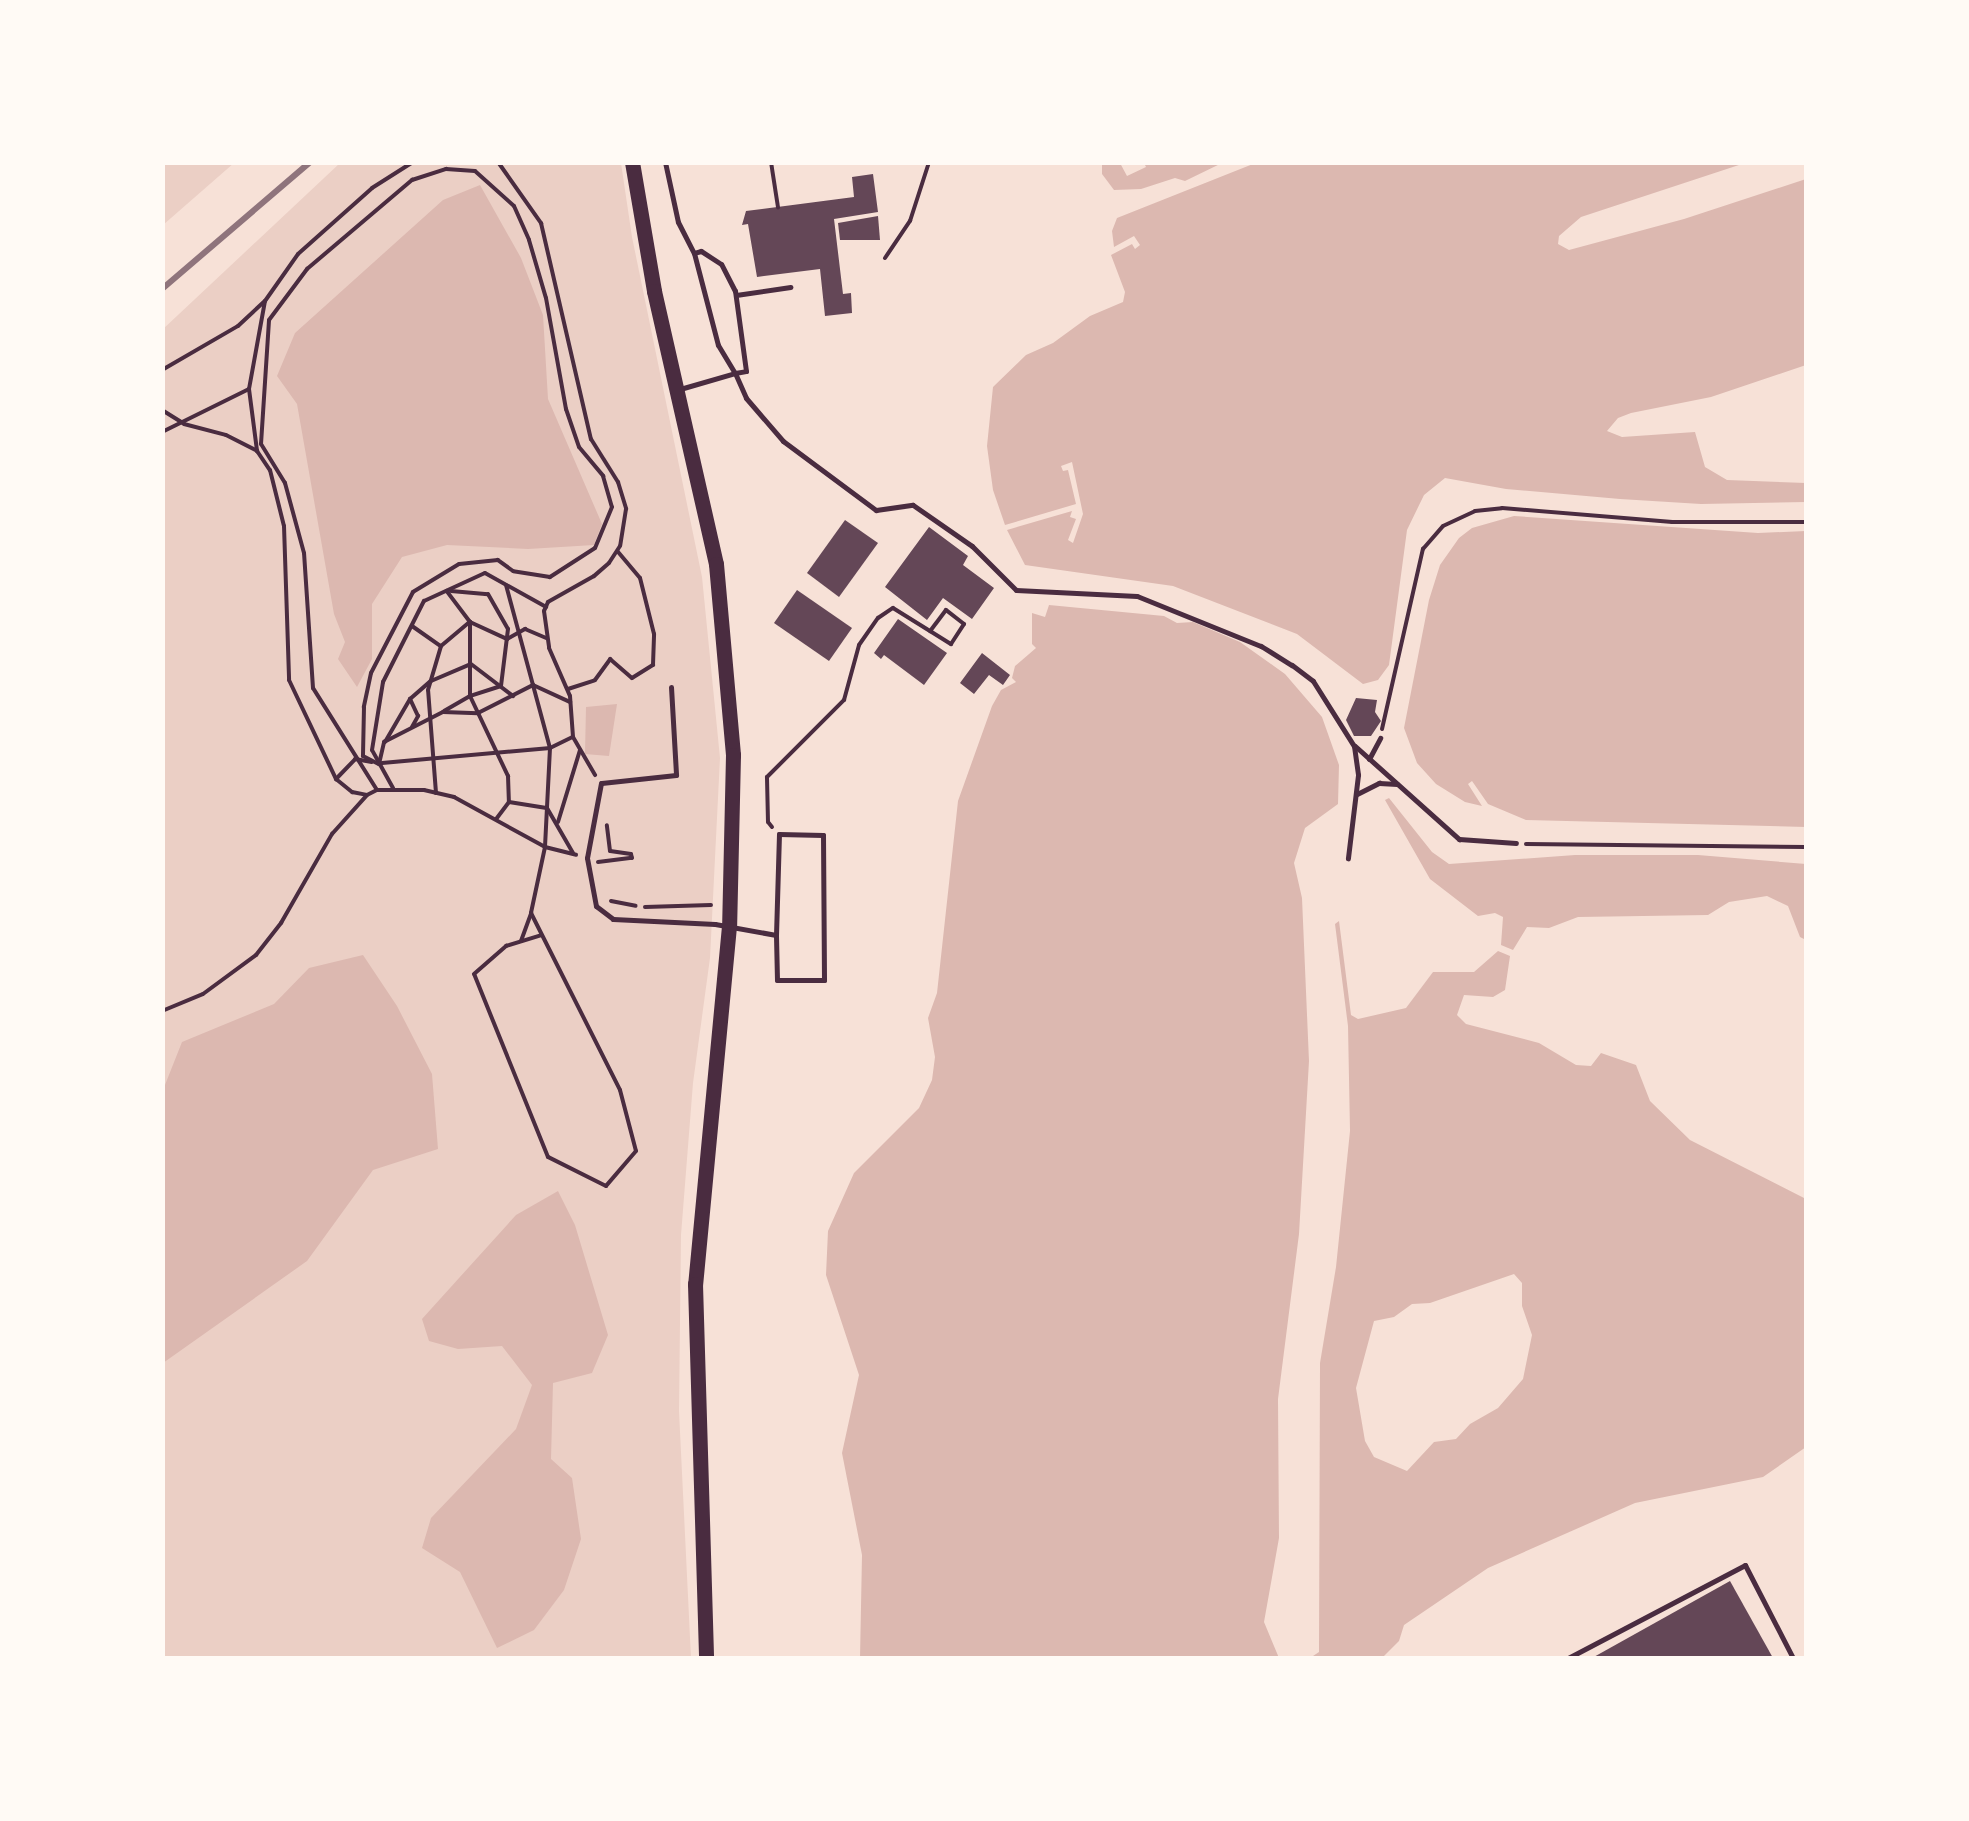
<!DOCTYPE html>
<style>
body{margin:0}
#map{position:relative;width:1969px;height:1821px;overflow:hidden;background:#f7e1d7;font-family:Karla,sans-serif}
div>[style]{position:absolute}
.green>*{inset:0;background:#ebcfc5}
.water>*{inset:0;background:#dcb8b0}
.building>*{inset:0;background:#644757}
.path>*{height:4px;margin:-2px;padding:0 2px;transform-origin:2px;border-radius:2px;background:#4a2c40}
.service>*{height:5px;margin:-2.5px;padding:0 2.5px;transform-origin:2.5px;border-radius:2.5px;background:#4a2c40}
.secondary>*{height:15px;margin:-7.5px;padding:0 7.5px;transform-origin:7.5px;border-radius:7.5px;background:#4a2c40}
.rail>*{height:6px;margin:-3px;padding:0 3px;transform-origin:3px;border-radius:3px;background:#8f747c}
span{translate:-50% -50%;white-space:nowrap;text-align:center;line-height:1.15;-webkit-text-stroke:10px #fffaf5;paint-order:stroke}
.frame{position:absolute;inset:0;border:165px solid #fffaf5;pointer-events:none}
</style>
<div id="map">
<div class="green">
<div style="clip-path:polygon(163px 162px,234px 162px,234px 163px,163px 225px)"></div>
<div style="clip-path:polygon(340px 163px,621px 163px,632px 237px,702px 577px,720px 758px,710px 958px,693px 1083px,681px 1235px,679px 1411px,691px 1658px,163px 1658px,162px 330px)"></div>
</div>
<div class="water">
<div style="clip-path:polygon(1258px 162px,1745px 163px,1581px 217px,1559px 236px,1558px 244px,1569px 250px,1684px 219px,1806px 179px,1806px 365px,1711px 397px,1631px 413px,1618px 418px,1607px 431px,1622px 437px,1695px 432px,1705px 467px,1727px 480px,1806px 483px,1806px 502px,1701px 504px,1620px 499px,1506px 489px,1445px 478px,1424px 495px,1407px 530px,1389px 665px,1378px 680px,1363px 684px,1297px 634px,1173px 586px,1025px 565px,1007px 530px,1072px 511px,1070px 517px,1076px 519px,1068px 540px,1073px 543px,1083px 514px,1072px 462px,1061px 466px,1063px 471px,1068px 470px,1076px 504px,1005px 525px,993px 490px,987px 446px,993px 387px,1026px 355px,1053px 343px,1090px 316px,1123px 302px,1125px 292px,1111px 255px,1132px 244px,1135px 249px,1140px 245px,1134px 236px,1114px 247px,1112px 231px,1117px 218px)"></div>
<div style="clip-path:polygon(1102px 163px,1120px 163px,1127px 176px,1146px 167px,1144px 163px,1222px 163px,1185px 181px,1175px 178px,1141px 189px,1114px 190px,1102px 174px)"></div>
<div style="clip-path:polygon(480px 185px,521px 258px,543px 315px,548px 399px,602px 524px,594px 545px,528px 549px,447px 545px,402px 557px,372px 604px,372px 659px,357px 687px,338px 659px,345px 642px,334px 614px,297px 404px,277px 376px,295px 333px,443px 200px)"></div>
<div style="clip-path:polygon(1514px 516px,1758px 533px,1806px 531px,1806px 827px,1526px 820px,1488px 804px,1472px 781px,1468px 784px,1482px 806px,1465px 802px,1436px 784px,1417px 763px,1404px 728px,1429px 600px,1440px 565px,1459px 538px,1472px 528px)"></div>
<div style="clip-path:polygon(1049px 605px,1164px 616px,1177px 623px,1193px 622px,1240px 642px,1285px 674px,1322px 717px,1339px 765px,1338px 804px,1305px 828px,1294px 863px,1302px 898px,1309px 1061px,1299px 1234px,1278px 1399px,1279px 1538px,1264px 1622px,1279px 1658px,860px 1658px,862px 1555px,842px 1453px,859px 1375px,826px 1275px,828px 1231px,854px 1173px,919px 1108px,932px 1080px,935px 1057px,928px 1018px,937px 993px,958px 801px,992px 706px,1001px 690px,1016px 682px,1012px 678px,1015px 666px,1036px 648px,1032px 644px,1032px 613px,1045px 617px)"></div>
<div style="clip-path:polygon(617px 704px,609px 756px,585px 754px,586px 707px)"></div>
<div style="clip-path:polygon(1389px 798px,1432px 852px,1449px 864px,1575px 855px,1698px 855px,1806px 864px,1806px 940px,1800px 937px,1788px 906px,1767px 896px,1729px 902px,1708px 915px,1578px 917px,1549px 928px,1527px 927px,1513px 950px,1501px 945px,1503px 917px,1495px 913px,1478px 916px,1430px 879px,1385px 800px)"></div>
<div style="clip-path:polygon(evenodd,1339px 921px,1351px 1015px,1358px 1019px,1406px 1008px,1433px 972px,1474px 972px,1498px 951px,1510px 956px,1505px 990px,1493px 997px,1464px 995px,1457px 1015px,1466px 1024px,1539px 1043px,1576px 1065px,1591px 1066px,1601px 1053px,1636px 1065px,1650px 1101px,1690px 1140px,1806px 1199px,1806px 1447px,1763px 1477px,1635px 1503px,1488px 1568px,1404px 1625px,1399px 1641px,1382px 1658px,1310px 1658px,1319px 1652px,1320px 1363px,1336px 1267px,1350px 1131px,1348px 1026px,1335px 924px,1339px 921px,1514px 1274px,1522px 1283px,1522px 1306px,1532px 1335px,1523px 1379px,1498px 1408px,1470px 1424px,1456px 1439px,1434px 1442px,1407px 1471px,1374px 1457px,1365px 1441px,1356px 1388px,1374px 1321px,1394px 1317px,1412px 1304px,1430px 1303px,1514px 1274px)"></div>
<div style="clip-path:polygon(363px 955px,397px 1006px,432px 1074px,438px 1149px,373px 1170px,307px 1261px,163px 1363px,163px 1090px,182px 1042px,274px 1004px,309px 968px)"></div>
<div style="clip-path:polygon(558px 1191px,575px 1225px,608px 1335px,592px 1373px,553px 1383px,551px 1459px,572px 1478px,581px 1539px,564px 1590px,534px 1630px,497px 1648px,460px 1572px,422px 1548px,431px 1518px,516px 1429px,532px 1385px,502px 1346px,458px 1349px,429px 1341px,422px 1319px,516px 1215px)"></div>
</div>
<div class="building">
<div style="clip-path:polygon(873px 174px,878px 212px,834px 219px,843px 294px,851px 293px,852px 313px,825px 316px,820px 269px,757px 277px,748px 224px,742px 225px,746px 211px,854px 197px,852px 177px)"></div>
<div style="clip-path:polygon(878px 216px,880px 240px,840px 240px,838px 223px)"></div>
<div style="clip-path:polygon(845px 520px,878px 543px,839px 597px,807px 573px)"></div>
<div style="clip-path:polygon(929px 527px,968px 556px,963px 565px,994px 588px,972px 619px,943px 598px,927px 620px,885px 587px)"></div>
<div style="clip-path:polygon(797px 590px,852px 628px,829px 661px,774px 623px)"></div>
<div style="clip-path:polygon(898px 619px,947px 653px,924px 685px,884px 655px,881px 659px,874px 653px)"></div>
<div style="clip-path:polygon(982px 653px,1010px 675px,1003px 685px,989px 675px,974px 694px,960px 683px)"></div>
<div style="clip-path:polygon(1356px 698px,1377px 700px,1375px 712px,1381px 721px,1371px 736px,1354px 736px,1346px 720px)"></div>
<div style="clip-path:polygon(1730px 1581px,1773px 1658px,1592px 1658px)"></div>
</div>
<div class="path">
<div style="left:498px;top:162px;width:75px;rotate:54.8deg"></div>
<div style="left:541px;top:223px;width:222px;rotate:77deg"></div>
<div style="left:591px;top:439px;width:51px;rotate:57.9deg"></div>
<div style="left:618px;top:482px;width:28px;rotate:73deg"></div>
<div style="left:626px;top:509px;width:37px;rotate:99deg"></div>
<div style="left:620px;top:546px;width:20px;rotate:123deg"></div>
<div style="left:609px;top:563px;width:20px;rotate:139deg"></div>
<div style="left:594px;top:576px;width:53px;rotate:150.5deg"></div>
<div style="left:548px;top:602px;width:10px;rotate:114deg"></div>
<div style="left:544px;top:611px;width:37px;rotate:82deg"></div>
<div style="left:549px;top:648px;width:52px;rotate:66.4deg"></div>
<div style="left:570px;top:696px;width:41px;rotate:85.8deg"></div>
<div style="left:573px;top:737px;width:44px;rotate:59.9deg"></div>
<div style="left:771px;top:162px;width:46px;rotate:81.2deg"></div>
<div style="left:885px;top:258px;width:45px;rotate:-56deg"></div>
<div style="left:910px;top:221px;width:62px;rotate:-72.1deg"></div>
<div style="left:162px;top:370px;width:88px;rotate:-30.1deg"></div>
<div style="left:238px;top:326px;width:37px;rotate:-43deg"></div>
<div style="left:265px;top:301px;width:57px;rotate:-54.9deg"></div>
<div style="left:298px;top:254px;width:99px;rotate:-41.7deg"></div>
<div style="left:372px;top:188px;width:49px;rotate:-32.4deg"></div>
<div style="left:249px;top:389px;width:63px;rotate:82.6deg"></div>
<div style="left:162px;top:410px;width:26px;rotate:32deg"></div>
<div style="left:184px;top:424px;width:43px;rotate:14.7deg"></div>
<div style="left:226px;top:435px;width:35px;rotate:27deg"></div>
<div style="left:257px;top:451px;width:23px;rotate:56deg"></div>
<div style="left:270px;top:470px;width:58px;rotate:76deg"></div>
<div style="left:284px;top:526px;width:154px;rotate:88.1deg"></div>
<div style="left:289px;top:680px;width:110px;rotate:64.6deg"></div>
<div style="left:336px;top:779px;width:21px;rotate:39deg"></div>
<div style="left:352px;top:792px;width:15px;rotate:11deg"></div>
<div style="left:162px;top:432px;width:97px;rotate:-26.3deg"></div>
<div style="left:249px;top:389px;width:89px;rotate:-79.7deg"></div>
<div style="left:506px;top:585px;width:169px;rotate:74.9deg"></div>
<div style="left:550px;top:748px;width:99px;rotate:92.9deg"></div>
<div style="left:545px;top:847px;width:67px;rotate:102deg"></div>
<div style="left:531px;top:913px;width:198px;rotate:63.3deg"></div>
<div style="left:620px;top:1090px;width:63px;rotate:75.3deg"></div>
<div style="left:636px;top:1151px;width:46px;rotate:130.6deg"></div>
<div style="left:606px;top:1186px;width:65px;rotate:-153.4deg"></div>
<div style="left:548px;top:1157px;width:197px;rotate:-112deg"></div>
<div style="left:474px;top:974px;width:43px;rotate:-41.2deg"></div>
<div style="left:506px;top:946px;width:37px;rotate:-17deg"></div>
<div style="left:451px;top:591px;width:37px;rotate:5deg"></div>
<div style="left:488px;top:594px;width:40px;rotate:60.3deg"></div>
<div style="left:508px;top:629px;width:57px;rotate:97deg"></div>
<div style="left:501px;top:686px;width:33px;rotate:162deg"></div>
<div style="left:470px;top:696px;width:89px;rotate:64.6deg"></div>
<div style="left:508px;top:776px;width:26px;rotate:88deg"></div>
<div style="left:509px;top:802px;width:21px;rotate:127deg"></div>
<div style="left:412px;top:626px;width:35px;rotate:35deg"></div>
<div style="left:568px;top:689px;width:28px;rotate:-18deg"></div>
<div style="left:595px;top:680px;width:26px;rotate:-54deg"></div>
<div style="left:610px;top:659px;width:29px;rotate:41deg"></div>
<div style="left:632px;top:678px;width:25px;rotate:-32deg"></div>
<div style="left:653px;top:665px;width:31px;rotate:-88deg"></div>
<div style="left:654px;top:634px;width:58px;rotate:-104deg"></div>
<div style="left:640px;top:578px;width:35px;rotate:-130deg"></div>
<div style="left:444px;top:711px;width:30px;rotate:-30deg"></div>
<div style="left:470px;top:696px;width:74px;rotate:-90deg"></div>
<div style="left:470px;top:622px;width:41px;rotate:24.7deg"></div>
<div style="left:507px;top:639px;width:21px;rotate:-29deg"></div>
<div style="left:525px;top:629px;width:23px;rotate:23deg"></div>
<div style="left:412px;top:727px;width:13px;rotate:-61deg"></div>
<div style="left:418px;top:716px;width:19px;rotate:-115deg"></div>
<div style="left:410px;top:699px;width:28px;rotate:-41deg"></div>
<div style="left:431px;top:681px;width:43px;rotate:-23deg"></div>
<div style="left:471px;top:664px;width:53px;rotate:37.3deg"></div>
<div style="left:1382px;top:729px;width:185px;rotate:-77.2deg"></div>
<div style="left:1423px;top:549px;width:30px;rotate:-49deg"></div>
<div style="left:1443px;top:526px;width:35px;rotate:-25deg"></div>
<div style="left:1475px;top:511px;width:27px;rotate:-6deg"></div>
<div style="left:1502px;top:508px;width:171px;rotate:4.7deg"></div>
<div style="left:1672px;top:522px;width:134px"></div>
<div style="left:385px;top:742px;width:50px;rotate:-59.8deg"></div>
<div style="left:382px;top:763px;width:169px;rotate:-5.1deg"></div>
<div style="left:550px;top:748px;width:25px;rotate:-26deg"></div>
<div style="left:379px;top:764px;width:23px;rotate:-77deg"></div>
<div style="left:384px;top:742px;width:66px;rotate:-27deg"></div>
<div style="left:443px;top:712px;width:35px;rotate:2deg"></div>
<div style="left:478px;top:713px;width:62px;rotate:-27deg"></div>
<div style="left:533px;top:685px;width:41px;rotate:24.7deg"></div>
<div style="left:336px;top:779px;width:28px;rotate:-46deg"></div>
<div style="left:355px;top:759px;width:17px;rotate:10deg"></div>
<div style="left:393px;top:788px;width:43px;rotate:-118.9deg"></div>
<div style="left:372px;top:750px;width:69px;rotate:-80.8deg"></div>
<div style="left:383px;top:682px;width:91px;rotate:-63.2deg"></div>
<div style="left:424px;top:601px;width:67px;rotate:-24.7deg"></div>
<div style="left:485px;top:573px;width:70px;rotate:29.1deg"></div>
<div style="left:377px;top:790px;width:120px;rotate:-122.1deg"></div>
<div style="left:313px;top:688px;width:135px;rotate:-93.8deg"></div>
<div style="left:304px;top:553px;width:73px;rotate:-105.2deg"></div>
<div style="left:285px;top:483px;width:46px;rotate:-121.6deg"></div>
<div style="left:261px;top:444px;width:124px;rotate:-86.3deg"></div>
<div style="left:269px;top:320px;width:64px;rotate:-53.3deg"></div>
<div style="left:307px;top:269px;width:138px;rotate:-40.3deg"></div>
<div style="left:412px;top:180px;width:36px;rotate:-18deg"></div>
<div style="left:446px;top:169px;width:29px;rotate:4deg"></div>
<div style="left:475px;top:171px;width:52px;rotate:41.9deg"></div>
<div style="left:514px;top:206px;width:37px;rotate:66deg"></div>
<div style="left:529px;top:240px;width:60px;rotate:73.7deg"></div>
<div style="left:546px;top:298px;width:113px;rotate:79.8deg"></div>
<div style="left:566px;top:409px;width:40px;rotate:71.1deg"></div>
<div style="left:579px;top:447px;width:38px;rotate:50deg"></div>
<div style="left:603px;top:476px;width:32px;rotate:74deg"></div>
<div style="left:612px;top:507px;width:44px;rotate:112.5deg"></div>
<div style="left:595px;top:548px;width:54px;rotate:147.2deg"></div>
<div style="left:550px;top:577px;width:37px;rotate:-171deg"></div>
<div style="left:513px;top:571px;width:19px;rotate:-144deg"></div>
<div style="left:498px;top:560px;width:39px;rotate:174deg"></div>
<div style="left:459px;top:564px;width:54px;rotate:148.7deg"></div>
<div style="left:413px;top:592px;width:91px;rotate:117.4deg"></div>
<div style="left:371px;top:673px;width:35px;rotate:102deg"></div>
<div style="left:364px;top:707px;width:49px;rotate:91.2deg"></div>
<div style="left:363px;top:756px;width:18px;rotate:27deg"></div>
<div style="left:436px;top:793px;width:103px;rotate:-94.4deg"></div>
<div style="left:428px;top:690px;width:46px;rotate:-73.5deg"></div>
<div style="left:441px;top:646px;width:38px;rotate:-40deg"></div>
<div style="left:470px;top:622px;width:39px;rotate:-127deg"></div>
<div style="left:509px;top:802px;width:38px;rotate:9deg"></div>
<div style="left:547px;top:808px;width:52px;rotate:60deg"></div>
<div style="left:558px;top:822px;width:75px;rotate:-73deg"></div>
<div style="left:772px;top:827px;width:6px;rotate:-129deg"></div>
<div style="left:768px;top:822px;width:45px;rotate:-91.3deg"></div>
<div style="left:767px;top:777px;width:109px;rotate:-45deg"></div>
<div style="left:844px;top:700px;width:57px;rotate:-74.7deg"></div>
<div style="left:859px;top:645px;width:33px;rotate:-55deg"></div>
<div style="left:878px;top:618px;width:18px;rotate:-34deg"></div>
<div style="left:893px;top:608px;width:44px;rotate:31.9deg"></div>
<div style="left:930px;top:631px;width:25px;rotate:32deg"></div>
<div style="left:951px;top:644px;width:24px;rotate:-57deg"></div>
<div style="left:964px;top:624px;width:23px;rotate:-142deg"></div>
<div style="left:946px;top:610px;width:26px;rotate:127deg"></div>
<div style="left:1526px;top:844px;width:280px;rotate:0.6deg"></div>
<div style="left:598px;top:862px;width:34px;rotate:-7deg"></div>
<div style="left:632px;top:858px;width:4px;rotate:-104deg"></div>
<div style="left:631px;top:854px;width:21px;rotate:-172deg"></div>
<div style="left:610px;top:851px;width:26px;rotate:-97deg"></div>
<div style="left:611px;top:901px;width:25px;rotate:11deg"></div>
<div style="left:645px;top:907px;width:66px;rotate:-1.7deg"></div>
<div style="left:521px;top:941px;width:30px;rotate:-70deg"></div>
<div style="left:162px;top:1011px;width:44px;rotate:-22.5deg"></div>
<div style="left:203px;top:994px;width:66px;rotate:-36.3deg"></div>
<div style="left:256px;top:955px;width:41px;rotate:-52deg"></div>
<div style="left:281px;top:923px;width:103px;rotate:-60.2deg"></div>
<div style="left:332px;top:834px;width:52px;rotate:-48.1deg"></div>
<div style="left:367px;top:795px;width:11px;rotate:-27deg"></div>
<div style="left:377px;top:790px;width:47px"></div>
<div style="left:424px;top:790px;width:31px;rotate:13deg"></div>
<div style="left:454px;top:797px;width:104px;rotate:28.8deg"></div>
<div style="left:545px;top:847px;width:32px;rotate:14deg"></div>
</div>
<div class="service">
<div style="left:665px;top:162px;width:61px;rotate:77.8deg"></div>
<div style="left:678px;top:222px;width:35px;rotate:63deg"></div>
<div style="left:694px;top:253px;width:95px;rotate:75.4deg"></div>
<div style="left:718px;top:345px;width:33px;rotate:59deg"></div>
<div style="left:735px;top:373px;width:11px;rotate:-10deg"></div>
<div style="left:746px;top:371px;width:81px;rotate:-97.8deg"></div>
<div style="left:735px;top:291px;width:30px;rotate:-117deg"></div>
<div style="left:721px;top:264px;width:24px;rotate:-147deg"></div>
<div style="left:701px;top:251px;width:7px;rotate:164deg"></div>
<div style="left:736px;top:295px;width:55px;rotate:-8.4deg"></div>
<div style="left:680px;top:389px;width:57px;rotate:-16.2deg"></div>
<div style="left:735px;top:373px;width:27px;rotate:66deg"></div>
<div style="left:746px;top:398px;width:57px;rotate:49.3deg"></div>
<div style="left:783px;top:441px;width:116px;rotate:36.6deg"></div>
<div style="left:876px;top:510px;width:37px;rotate:-8deg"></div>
<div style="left:913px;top:505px;width:72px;rotate:34.8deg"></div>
<div style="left:972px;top:546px;width:62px;rotate:45deg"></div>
<div style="left:1016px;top:590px;width:121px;rotate:2.8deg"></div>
<div style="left:1137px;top:596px;width:134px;rotate:22deg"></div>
<div style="left:1261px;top:646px;width:36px;rotate:32deg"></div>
<div style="left:1292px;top:665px;width:26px;rotate:37deg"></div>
<div style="left:1313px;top:681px;width:77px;rotate:57.8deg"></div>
<div style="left:1354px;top:746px;width:29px;rotate:82deg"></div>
<div style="left:1358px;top:775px;width:84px;rotate:96.9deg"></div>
<div style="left:671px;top:687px;width:88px;rotate:86.7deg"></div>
<div style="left:676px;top:775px;width:75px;rotate:173.9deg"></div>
<div style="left:601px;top:783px;width:76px;rotate:100.6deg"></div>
<div style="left:587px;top:858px;width:49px;rotate:79.4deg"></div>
<div style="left:596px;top:906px;width:21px;rotate:37deg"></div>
<div style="left:613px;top:919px;width:102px;rotate:2.8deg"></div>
<div style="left:715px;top:924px;width:62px;rotate:10.2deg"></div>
<div style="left:776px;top:935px;width:101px;rotate:-88.3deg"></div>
<div style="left:779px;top:834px;width:44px;rotate:1.3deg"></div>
<div style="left:823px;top:835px;width:145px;rotate:89.6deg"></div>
<div style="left:824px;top:980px;width:47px;rotate:180deg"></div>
<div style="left:777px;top:980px;width:45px;rotate:-91.3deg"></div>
<div style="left:1355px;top:746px;width:140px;rotate:41.8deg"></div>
<div style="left:1459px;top:839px;width:57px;rotate:4deg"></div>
<div style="left:1369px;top:759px;width:24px;rotate:-62deg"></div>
<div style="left:1357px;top:794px;width:25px;rotate:-27deg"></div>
<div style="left:1379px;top:783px;width:18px;rotate:3deg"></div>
<div style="left:1568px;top:1658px;width:200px;rotate:-27.7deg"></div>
<div style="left:1745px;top:1565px;width:105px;rotate:62.7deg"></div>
</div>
<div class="secondary">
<div style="left:632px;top:162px;width:131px;rotate:80.3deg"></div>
<div style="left:654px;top:291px;width:280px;rotate:77.2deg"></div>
<div style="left:716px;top:564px;width:192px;rotate:84.9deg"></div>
<div style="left:733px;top:755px;width:171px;rotate:91.3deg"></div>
<div style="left:729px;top:926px;width:360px;rotate:95.4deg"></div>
<div style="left:695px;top:1284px;width:374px;rotate:88.3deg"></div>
</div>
<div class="rail">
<div style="left:162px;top:289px;width:195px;rotate:-40.6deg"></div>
</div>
<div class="frame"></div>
</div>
